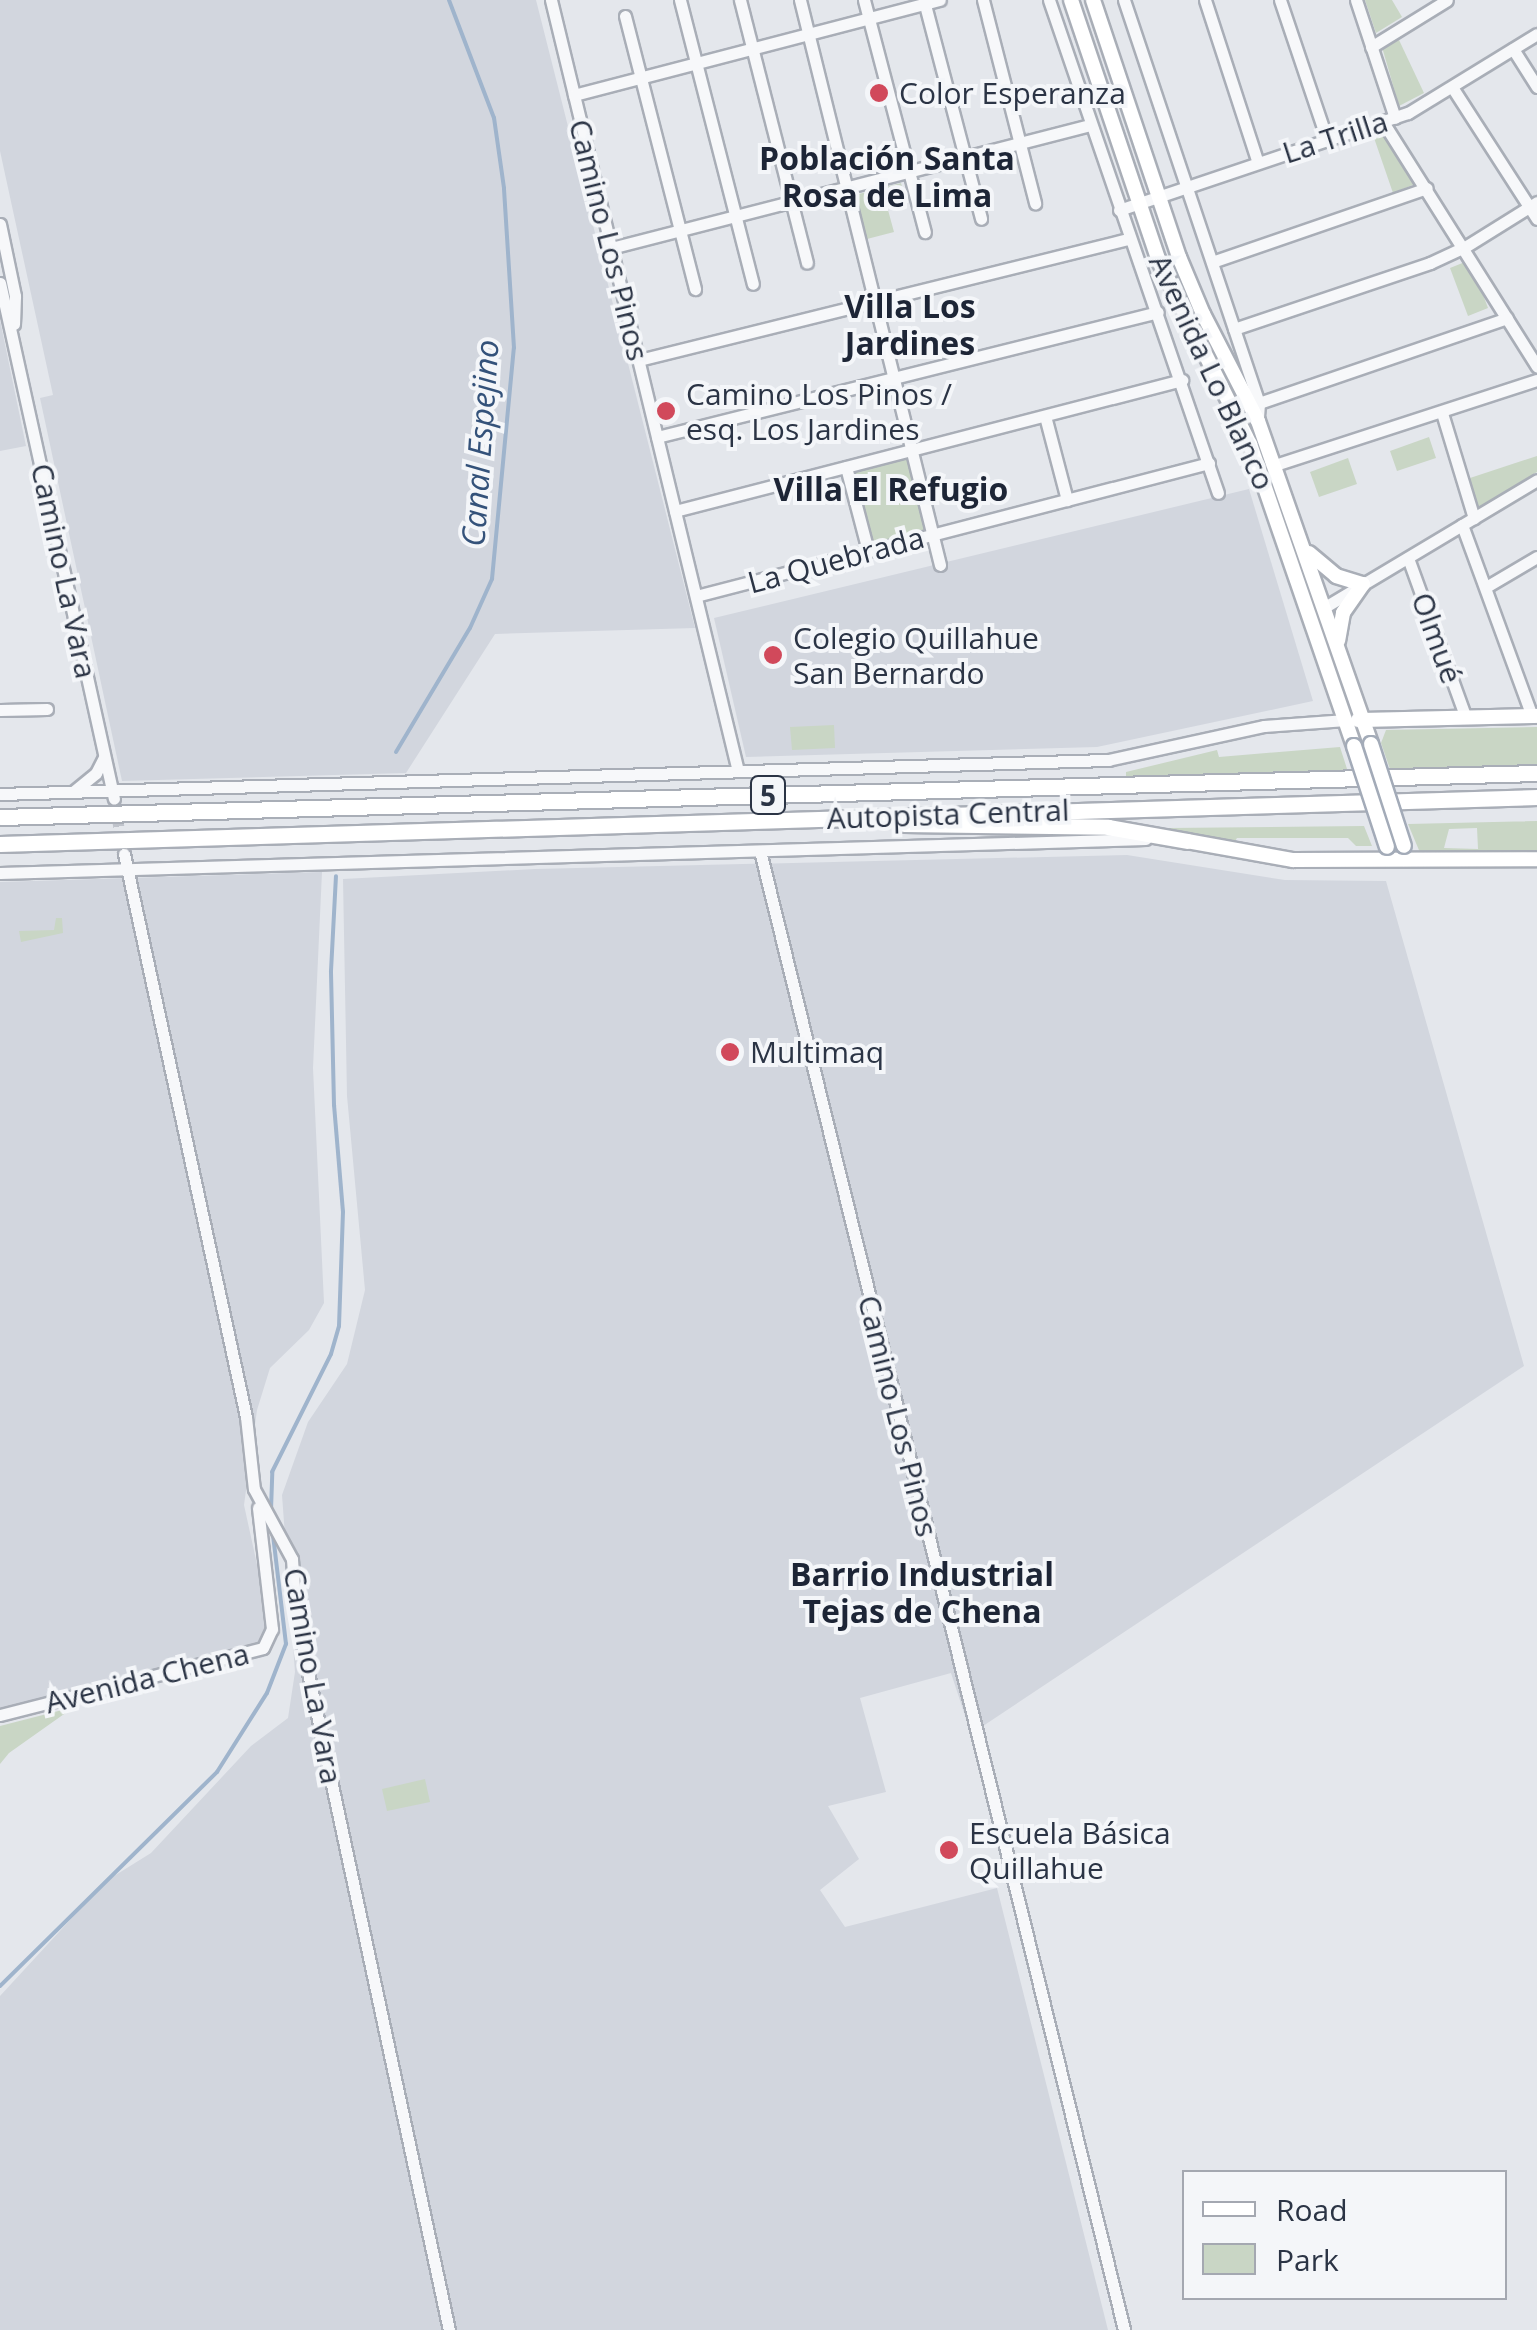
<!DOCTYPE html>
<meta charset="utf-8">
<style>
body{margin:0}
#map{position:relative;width:1537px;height:2330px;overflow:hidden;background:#e4e7ec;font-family:"Open Sans",sans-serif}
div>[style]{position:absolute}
.built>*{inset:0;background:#d2d6de}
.green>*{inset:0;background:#c9d6c5}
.stream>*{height:4px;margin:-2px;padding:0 2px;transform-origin:2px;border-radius:2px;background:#9fb4cc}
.minor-tunnel>*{height:11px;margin-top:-5.5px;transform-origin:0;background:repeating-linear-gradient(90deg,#bfc3cb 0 11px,transparent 0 16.5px)}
.roads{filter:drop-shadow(2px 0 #a9aeb7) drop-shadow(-2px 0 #a9aeb7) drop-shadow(0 2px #a9aeb7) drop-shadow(0 -2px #a9aeb7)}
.minor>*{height:11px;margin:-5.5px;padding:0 5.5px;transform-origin:5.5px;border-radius:5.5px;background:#f7f8fa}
.major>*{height:14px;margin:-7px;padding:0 7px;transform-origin:7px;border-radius:7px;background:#fff}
.highway>*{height:15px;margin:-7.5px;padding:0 7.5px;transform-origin:7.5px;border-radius:7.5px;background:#fff}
.bridges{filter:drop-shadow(2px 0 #a3abb8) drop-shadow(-2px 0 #a3abb8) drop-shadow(0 2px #a3abb8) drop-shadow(0 -2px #a3abb8)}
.major-bridge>*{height:14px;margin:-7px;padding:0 7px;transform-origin:7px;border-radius:7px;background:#fff}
.dots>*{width:28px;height:28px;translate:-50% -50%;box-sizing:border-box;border:5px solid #f4f6f9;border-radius:50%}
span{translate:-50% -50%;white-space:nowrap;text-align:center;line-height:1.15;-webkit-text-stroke:8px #f4f6f9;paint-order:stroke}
.shield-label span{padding:2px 8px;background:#f4f6f9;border:2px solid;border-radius:8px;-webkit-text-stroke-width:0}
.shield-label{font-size:28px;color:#2b3445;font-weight:700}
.poi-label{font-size:30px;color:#2b3445}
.left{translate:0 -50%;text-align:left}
.street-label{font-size:30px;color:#2b3445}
.neighbourhood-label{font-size:32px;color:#1d2536;font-weight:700}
.water-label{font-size:32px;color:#34527a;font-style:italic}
.legend{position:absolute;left:1182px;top:2170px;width:325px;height:130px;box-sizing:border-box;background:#f4f6f9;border:2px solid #a4a8b1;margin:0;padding:12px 18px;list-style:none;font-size:30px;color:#2b3445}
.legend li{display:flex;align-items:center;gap:20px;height:50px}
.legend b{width:50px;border:2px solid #a4a8b1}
</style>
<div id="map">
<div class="built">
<div style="clip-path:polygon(0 0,536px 0,695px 628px,495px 634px,406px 773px,122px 781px,40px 398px,53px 395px,0 151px)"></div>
<div style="clip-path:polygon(0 320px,26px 446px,0 451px)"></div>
<div style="clip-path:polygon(1249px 489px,1313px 701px,1097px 747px,746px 757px,714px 618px)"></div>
<div style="clip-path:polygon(1127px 855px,1285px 880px,1386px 881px,1524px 1366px,971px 1734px,951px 1673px,860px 1698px,886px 1792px,828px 1806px,859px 1859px,820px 1890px,845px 1927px,997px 1888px,1108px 2330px,0 2330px,0 1996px,106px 1881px,151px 1853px,251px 1746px,288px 1718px,295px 1672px,282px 1495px,308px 1422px,347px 1364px,365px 1290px,347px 1096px,343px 879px,535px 869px)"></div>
<div style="clip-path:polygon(322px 872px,313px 1068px,324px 1303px,309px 1330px,270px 1368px,257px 1410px,244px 1505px,274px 1642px,263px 1657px,0 1722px,0 882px)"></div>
</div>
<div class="green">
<div style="clip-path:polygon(1365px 0,1392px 0,1402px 17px,1376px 33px)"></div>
<div style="clip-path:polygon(1399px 40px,1424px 93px,1399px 106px,1382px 47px)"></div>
<div style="clip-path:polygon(1388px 131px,1420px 182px,1393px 193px,1373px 135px)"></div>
<div style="clip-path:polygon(901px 183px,904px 194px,885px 199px,894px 232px,867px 239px,855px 195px)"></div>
<div style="clip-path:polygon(1470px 260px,1488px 308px,1468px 316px,1450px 268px)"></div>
<div style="clip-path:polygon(1429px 437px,1436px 458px,1397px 471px,1390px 451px)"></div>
<div style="clip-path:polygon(1537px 456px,1537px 472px,1478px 508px,1470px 478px)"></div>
<div style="clip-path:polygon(1348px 458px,1357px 484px,1319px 497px,1310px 472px)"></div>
<div style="clip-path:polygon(908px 459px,927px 532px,873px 546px,855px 472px)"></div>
<div style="clip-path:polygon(834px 725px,835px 748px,792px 750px,790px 727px)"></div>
<div style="clip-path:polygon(1537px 727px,1537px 767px,1391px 772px,1381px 743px,1386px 730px)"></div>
<div style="clip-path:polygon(1340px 747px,1348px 772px,1126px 780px,1126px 772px,1217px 750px,1219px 757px)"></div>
<div style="clip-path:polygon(evenodd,1537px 821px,1537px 853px,1421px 855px,1408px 824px,1537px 821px,1477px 828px,1478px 849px,1444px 848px,1449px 829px,1477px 828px)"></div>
<div style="clip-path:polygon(1364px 826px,1372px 846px,1356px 846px,1348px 838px,1237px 838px,1233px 844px,1165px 834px,1169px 828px)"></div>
<div style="clip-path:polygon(56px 918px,62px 918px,63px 933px,21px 942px,19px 931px,54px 930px)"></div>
<div style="clip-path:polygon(74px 1707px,9px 1753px,0 1764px,0 1726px)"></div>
<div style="clip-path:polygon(425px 1779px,430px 1802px,387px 1811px,382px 1789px)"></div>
</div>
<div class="stream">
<div style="left:396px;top:752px;width:144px;rotate:-59.2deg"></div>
<div style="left:470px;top:628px;width:54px;rotate:-65.8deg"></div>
<div style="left:492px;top:579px;width:232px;rotate:-84.6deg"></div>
<div style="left:514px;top:348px;width:160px;rotate:-93.6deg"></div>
<div style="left:504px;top:188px;width:71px;rotate:-98.1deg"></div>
<div style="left:494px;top:118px;width:126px;rotate:-110.9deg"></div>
<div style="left:271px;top:1510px;width:38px;rotate:-88deg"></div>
<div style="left:272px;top:1472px;width:132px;rotate:-63.4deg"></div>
<div style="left:331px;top:1354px;width:29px;rotate:-74deg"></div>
<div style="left:339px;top:1326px;width:114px;rotate:-88deg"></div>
<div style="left:343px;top:1212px;width:107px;rotate:-94.8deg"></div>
<div style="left:334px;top:1105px;width:134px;rotate:-91.3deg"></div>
<div style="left:331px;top:971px;width:95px;rotate:-87deg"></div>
<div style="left:0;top:1986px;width:305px;rotate:-44.6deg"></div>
<div style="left:217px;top:1772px;width:93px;rotate:-57.7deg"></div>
<div style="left:267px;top:1693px;width:53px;rotate:-68.8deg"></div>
<div style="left:286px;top:1644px;width:110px;rotate:-96.8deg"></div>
</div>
<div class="minor-tunnel">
<div style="left:114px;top:799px;width:47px;rotate:80.1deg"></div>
</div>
<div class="roads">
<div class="minor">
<div style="left:551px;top:0;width:793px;rotate:76.37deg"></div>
<div style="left:680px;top:0;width:293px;rotate:75.6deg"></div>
<div style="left:740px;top:0;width:271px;rotate:75.7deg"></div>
<div style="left:800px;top:0;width:582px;rotate:76.08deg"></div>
<div style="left:864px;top:0;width:240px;rotate:75.3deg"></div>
<div style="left:983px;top:0;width:210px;rotate:75.6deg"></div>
<div style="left:1049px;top:0;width:521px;rotate:71.08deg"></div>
<div style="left:1124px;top:0;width:425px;rotate:71.5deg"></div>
<div style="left:1259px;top:403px;width:16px;rotate:94deg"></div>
<div style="left:1205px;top:0;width:171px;rotate:72deg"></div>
<div style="left:1280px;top:0;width:148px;rotate:71.4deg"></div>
<div style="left:1356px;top:0;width:124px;rotate:71.7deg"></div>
<div style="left:924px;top:1px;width:225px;rotate:75.3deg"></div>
<div style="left:625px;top:16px;width:282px;rotate:75.6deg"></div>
<div style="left:1371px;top:47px;width:89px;rotate:-31.7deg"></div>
<div style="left:1513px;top:49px;width:45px;rotate:57.7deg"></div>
<div style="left:1452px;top:87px;width:157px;rotate:57.2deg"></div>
<div style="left:574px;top:95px;width:378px;rotate:-14.6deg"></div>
<div style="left:1383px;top:122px;width:289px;rotate:57.8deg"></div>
<div style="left:1119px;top:210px;width:305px;rotate:-18.6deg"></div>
<div style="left:1408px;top:113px;width:151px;rotate:-31.5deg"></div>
<div style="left:0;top:224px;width:74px;rotate:78.2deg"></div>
<div style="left:15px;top:296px;width:28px;rotate:92deg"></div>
<div style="left:611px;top:248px;width:495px;rotate:-14.4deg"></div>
<div style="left:1212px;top:262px;width:227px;rotate:-19deg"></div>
<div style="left:0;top:283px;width:528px;rotate:77.54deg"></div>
<div style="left:1234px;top:329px;width:207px;rotate:-18.6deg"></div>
<div style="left:1430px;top:263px;width:38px;rotate:-25deg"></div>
<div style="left:1465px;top:247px;width:85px;rotate:-32deg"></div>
<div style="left:639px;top:360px;width:504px;rotate:-13.9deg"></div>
<div style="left:1259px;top:403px;width:262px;rotate:-18.9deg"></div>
<div style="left:1442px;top:413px;width:110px;rotate:73.1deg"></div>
<div style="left:1045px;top:416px;width:87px;rotate:75.3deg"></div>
<div style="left:657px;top:437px;width:516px;rotate:-14.01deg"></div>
<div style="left:1275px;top:465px;width:275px;rotate:-18deg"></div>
<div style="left:846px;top:467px;width:87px;rotate:75.3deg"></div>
<div style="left:675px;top:511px;width:524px;rotate:-14.49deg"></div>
<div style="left:1462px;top:525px;width:203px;rotate:69.9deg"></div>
<div style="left:1408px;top:558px;width:170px;rotate:70.1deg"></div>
<div style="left:1486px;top:587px;width:59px;rotate:-30.5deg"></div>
<div style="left:696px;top:596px;width:530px;rotate:-14.53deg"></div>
<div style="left:1325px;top:607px;width:247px;rotate:-30.9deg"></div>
<div style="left:0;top:710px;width:47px;rotate:-1.2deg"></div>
<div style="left:74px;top:791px;width:28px;rotate:-39deg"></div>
<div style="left:96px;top:773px;width:18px;rotate:-63deg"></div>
<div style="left:0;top:794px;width:1109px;rotate:-1.76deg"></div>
<div style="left:1108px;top:760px;width:160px;rotate:-12.3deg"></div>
<div style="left:1264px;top:726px;width:82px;rotate:-4.2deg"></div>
<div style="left:760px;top:851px;width:1523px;rotate:76.17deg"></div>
<div style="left:124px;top:854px;width:576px;rotate:77.77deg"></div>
<div style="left:246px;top:1417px;width:72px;rotate:83.7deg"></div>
<div style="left:254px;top:1489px;width:80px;rotate:61.5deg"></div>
<div style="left:292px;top:1559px;width:58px;rotate:86.1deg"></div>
<div style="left:296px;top:1617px;width:729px;rotate:77.89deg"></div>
<div style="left:0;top:873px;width:1146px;rotate:-1.7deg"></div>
<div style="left:0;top:1715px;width:271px;rotate:-14.3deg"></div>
<div style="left:263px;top:1648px;width:21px;rotate:-65deg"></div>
<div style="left:272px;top:1629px;width:122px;rotate:-96.6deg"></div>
</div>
<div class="major">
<div style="left:1071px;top:0;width:273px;rotate:71.4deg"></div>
<div style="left:1158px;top:259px;width:207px;rotate:63.6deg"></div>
<div style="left:1250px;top:444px;width:319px;rotate:71deg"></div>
<div style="left:1093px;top:0;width:271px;rotate:71.5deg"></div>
<div style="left:1179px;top:257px;width:62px;rotate:67.2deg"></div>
<div style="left:1203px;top:314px;width:120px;rotate:62.8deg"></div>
<div style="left:1258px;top:421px;width:342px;rotate:70.7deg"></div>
<div style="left:1309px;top:553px;width:35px;rotate:40deg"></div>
<div style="left:1336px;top:576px;width:28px;rotate:17deg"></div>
<div style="left:1363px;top:584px;width:35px;rotate:125deg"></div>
<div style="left:1343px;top:613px;width:28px;rotate:100deg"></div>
<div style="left:1358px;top:720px;width:179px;rotate:-1.3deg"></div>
<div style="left:1187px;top:841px;width:108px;rotate:10.2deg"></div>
<div style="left:1293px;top:860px;width:244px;rotate:-0.2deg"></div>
</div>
<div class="highway">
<div style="left:0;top:817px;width:1538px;rotate:-1.64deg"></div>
<div style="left:904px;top:824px;width:204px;rotate:0.8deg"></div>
<div style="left:1108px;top:827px;width:80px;rotate:10deg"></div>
<div style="left:0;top:844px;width:1538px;rotate:-1.75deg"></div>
</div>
</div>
<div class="bridges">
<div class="major-bridge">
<div style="left:1371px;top:744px;width:107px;rotate:72.1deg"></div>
<div style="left:1354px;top:746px;width:106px;rotate:71.9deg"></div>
</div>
</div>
<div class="dots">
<div style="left:879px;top:93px;background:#d1495b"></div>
<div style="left:666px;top:411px;background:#d1495b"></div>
<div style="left:773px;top:655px;background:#d1495b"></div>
<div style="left:730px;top:1052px;background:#d1495b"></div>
<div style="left:949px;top:1850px;background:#d1495b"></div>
</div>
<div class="shield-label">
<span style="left:768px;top:795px">5</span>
</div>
<div class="poi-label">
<span class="left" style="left:899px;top:93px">Color Esperanza</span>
<span class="left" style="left:686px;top:411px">Camino Los Pinos /<br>esq. Los Jardines</span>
<span class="left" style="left:793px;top:655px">Colegio Quillahue<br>San Bernardo</span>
<span class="left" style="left:750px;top:1052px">Multimaq</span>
<span class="left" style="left:969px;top:1850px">Escuela Básica<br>Quillahue</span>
</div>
<div class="street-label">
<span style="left:1335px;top:137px;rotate:-18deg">La Trilla</span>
<span style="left:609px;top:240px;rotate:76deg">Camino Los Pinos</span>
<span style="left:1212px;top:372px;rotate:65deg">Avenida Lo Blanco</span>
<span style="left:836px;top:560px;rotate:-15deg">La Quebrada</span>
<span style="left:64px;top:571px;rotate:78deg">Camino La Vara</span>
<span style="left:1437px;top:638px;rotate:70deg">Olmué</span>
<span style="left:948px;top:814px;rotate:-2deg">Autopista Central</span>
<span style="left:898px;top:1416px;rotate:76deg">Camino Los Pinos</span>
<span style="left:313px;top:1676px;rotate:80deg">Camino La Vara</span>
<span style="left:147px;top:1678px;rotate:-14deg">Avenida Chena</span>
</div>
<div class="neighbourhood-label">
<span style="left:887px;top:177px">Población Santa<br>Rosa de Lima</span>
<span style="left:910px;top:325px">Villa Los<br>Jardines</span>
<span style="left:891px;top:489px">Villa El Refugio</span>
<span style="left:922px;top:1593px">Barrio Industrial<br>Tejas de Chena</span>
</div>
<div class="water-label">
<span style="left:480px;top:443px;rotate:-86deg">Canal Espejino</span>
</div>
<ul class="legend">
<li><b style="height:12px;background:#fff"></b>Road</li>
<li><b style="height:28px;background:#c9d6c5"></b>Park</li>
</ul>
</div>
